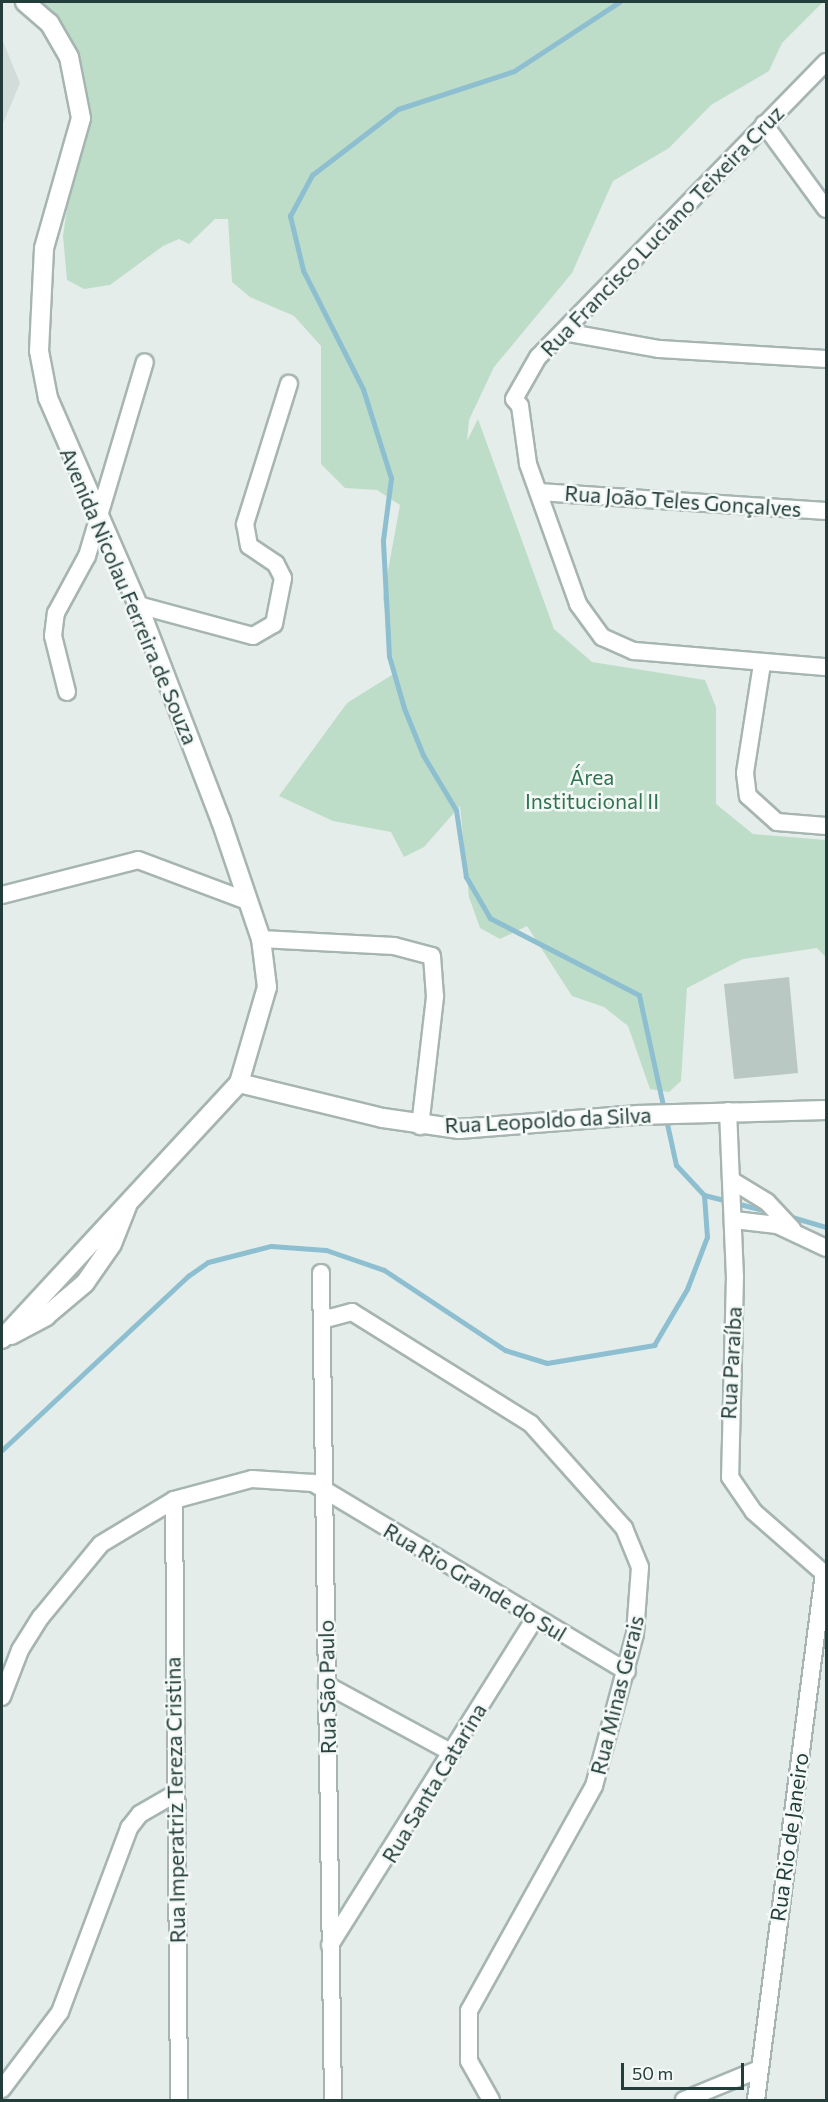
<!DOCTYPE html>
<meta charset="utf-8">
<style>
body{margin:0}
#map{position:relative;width:828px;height:2102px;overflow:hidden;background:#e4edea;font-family:Commissioner,sans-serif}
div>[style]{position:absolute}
.built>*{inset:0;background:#d2ddd9}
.green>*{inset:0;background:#bdddc9}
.stream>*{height:5px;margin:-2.5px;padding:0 2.5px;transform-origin:2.5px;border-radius:2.5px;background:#8dbfd0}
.building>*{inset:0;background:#b9c8c3}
.roads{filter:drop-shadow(2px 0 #a6b5b2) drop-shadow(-2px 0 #a6b5b2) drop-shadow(0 2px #a6b5b2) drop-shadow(0 -2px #a6b5b2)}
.minor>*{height:16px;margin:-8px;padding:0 8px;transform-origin:8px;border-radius:8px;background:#fff}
.tertiary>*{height:18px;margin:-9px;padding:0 9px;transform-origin:9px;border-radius:9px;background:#fff}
span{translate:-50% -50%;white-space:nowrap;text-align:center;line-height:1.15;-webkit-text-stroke:5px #f4f9f7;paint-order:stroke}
.street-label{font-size:21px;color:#233e3a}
.park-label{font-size:21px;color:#2e7451}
.frame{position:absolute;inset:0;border:3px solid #233e3a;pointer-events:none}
.scale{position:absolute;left:621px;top:2063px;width:123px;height:27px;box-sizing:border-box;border:3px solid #233e3a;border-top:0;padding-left:8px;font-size:18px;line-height:21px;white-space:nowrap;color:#233e3a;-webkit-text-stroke:4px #f4f9f7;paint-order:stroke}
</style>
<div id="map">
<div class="built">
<div style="clip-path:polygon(2px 39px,20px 83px,2px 126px)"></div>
</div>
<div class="green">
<div style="clip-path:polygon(34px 2px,823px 2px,782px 43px,769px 71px,711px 105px,669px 148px,613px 181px,572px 273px,494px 367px,469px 420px,467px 441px,478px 419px,554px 629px,592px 662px,705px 680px,716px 707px,716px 804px,753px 834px,826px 840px,826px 957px,817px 948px,743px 959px,687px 988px,681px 1081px,669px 1092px,650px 1089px,628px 1026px,604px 1007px,572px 996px,527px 926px,500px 939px,480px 928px,469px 897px,460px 806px,424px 847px,404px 857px,391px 832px,333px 821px,279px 796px,347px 703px,395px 673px,383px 598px,400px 505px,377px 490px,345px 488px,321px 464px,321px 346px,294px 316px,250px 297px,232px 282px,228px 219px,215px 219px,189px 244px,179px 239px,163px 246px,110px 285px,84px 289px,67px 280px,63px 236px,83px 98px)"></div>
</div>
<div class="stream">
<div style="left:704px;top:1195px;width:65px;rotate:14.3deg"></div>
<div style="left:785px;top:1215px;width:43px;rotate:16.3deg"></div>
<div style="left:2px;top:1450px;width:255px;rotate:-43.1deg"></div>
<div style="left:188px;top:1276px;width:24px;rotate:-35deg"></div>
<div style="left:208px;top:1262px;width:65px;rotate:-14.3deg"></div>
<div style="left:271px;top:1246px;width:55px;rotate:4.2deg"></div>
<div style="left:326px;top:1250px;width:61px;rotate:19deg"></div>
<div style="left:384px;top:1270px;width:145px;rotate:33.5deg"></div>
<div style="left:505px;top:1350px;width:44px;rotate:17.2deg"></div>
<div style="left:547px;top:1363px;width:109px;rotate:-9.5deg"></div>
<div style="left:654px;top:1345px;width:65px;rotate:-59.5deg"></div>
<div style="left:687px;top:1289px;width:56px;rotate:-69deg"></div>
<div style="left:707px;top:1237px;width:42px;rotate:-94.1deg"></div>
<div style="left:704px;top:1195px;width:41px;rotate:-133deg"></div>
<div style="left:676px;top:1165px;width:174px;rotate:-102.3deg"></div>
<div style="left:639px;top:995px;width:168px;rotate:-152.7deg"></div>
<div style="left:490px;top:918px;width:48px;rotate:-120.3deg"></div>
<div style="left:466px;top:877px;width:68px;rotate:-98.5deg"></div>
<div style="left:456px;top:810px;width:64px;rotate:-121deg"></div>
<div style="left:423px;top:755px;width:51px;rotate:-112deg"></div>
<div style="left:404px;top:708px;width:54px;rotate:-106.1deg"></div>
<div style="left:389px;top:656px;width:116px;rotate:-93deg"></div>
<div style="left:383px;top:540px;width:63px;rotate:-82.6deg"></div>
<div style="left:391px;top:478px;width:93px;rotate:-107.5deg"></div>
<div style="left:363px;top:389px;width:133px;rotate:-116.8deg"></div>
<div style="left:303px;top:270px;width:56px;rotate:-103.5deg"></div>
<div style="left:290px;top:216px;width:47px;rotate:-61.8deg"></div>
<div style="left:312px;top:175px;width:108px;rotate:-37.5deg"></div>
<div style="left:398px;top:109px;width:122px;rotate:-18.1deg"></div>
<div style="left:514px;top:71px;width:126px;rotate:-33.3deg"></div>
</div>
<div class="building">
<div style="clip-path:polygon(789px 977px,798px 1073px,734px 1079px,724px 984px)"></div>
</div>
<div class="roads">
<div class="minor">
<div style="left:826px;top:62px;width:412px;rotate:134.3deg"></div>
<div style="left:538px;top:357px;width:48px;rotate:119.7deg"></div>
<div style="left:514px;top:399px;width:9px;rotate:49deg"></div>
<div style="left:520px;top:406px;width:59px;rotate:82.1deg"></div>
<div style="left:528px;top:464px;width:149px;rotate:70.3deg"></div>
<div style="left:578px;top:604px;width:41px;rotate:54deg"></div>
<div style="left:602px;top:637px;width:35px;rotate:24deg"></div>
<div style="left:634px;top:651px;width:193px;rotate:4.8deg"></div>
<div style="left:764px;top:124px;width:105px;rotate:53.9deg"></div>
<div style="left:564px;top:332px;width:97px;rotate:10.1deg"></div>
<div style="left:659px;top:349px;width:167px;rotate:3.4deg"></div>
<div style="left:539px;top:492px;width:288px;rotate:3.8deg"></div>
<div style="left:138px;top:605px;width:119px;rotate:15.1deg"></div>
<div style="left:253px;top:636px;width:24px;rotate:-30deg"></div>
<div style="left:274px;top:624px;width:47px;rotate:-78.9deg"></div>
<div style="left:283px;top:578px;width:16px;rotate:-117deg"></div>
<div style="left:276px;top:564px;width:32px;rotate:-146deg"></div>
<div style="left:249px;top:546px;width:22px;rotate:-100deg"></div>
<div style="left:245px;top:524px;width:147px;rotate:-72.6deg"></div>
<div style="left:762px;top:664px;width:110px;rotate:98.9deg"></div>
<div style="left:745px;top:773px;width:23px;rotate:83deg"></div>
<div style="left:748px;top:796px;width:39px;rotate:42deg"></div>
<div style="left:777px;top:822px;width:49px;rotate:4.7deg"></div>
<div style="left:67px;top:692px;width:58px;rotate:-104deg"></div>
<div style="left:53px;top:636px;width:23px;rotate:-83deg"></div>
<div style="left:56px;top:613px;width:65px;rotate:-61.5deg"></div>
<div style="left:87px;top:556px;width:202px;rotate:-73.4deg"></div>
<div style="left:2px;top:895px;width:140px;rotate:-14.4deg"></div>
<div style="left:138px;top:860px;width:116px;rotate:20.6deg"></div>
<div style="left:261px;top:939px;width:133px;rotate:3deg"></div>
<div style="left:394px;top:946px;width:39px;rotate:15deg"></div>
<div style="left:432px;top:956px;width:41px;rotate:85.8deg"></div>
<div style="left:435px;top:997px;width:130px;rotate:96.6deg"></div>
<div style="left:728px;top:1111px;width:165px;rotate:87.6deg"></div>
<div style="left:735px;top:1276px;width:201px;rotate:91.4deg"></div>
<div style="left:730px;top:1477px;width:42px;rotate:55.6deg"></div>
<div style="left:754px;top:1512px;width:96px;rotate:41.2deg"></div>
<div style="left:731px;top:1180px;width:42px;rotate:31.4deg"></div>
<div style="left:767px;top:1202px;width:37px;rotate:47deg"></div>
<div style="left:734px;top:1220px;width:43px;rotate:6.6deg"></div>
<div style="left:777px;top:1225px;width:54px;rotate:25.1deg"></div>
<div style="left:321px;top:1273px;width:827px;rotate:89.17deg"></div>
<div style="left:322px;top:1320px;width:31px;rotate:-15deg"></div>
<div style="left:352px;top:1312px;width:211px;rotate:32deg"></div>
<div style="left:531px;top:1424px;width:140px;rotate:48.2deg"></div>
<div style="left:624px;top:1528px;width:42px;rotate:67.7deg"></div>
<div style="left:640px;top:1567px;width:67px;rotate:94.3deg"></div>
<div style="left:635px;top:1634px;width:157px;rotate:105.1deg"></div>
<div style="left:594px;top:1786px;width:257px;rotate:119.1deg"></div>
<div style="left:469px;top:2011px;width:50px;rotate:90deg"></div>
<div style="left:469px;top:2061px;width:45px;rotate:60.6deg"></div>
<div style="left:174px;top:1500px;width:600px;rotate:89.52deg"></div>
<div style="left:327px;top:1685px;width:142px;rotate:28.5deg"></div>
<div style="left:2px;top:1697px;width:50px;rotate:-69deg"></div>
<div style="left:20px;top:1650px;width:39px;rotate:-58deg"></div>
<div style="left:41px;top:1617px;width:94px;rotate:-50.6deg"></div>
<div style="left:101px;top:1544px;width:85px;rotate:-31.1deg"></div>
<div style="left:174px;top:1500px;width:81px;rotate:-15.1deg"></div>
<div style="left:252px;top:1479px;width:61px;rotate:3.8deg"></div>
<div style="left:313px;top:1483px;width:366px;rotate:31deg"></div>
<div style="left:330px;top:1945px;width:386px;rotate:-57.9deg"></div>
<div style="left:2px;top:2089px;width:96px;rotate:-53deg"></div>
<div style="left:60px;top:2012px;width:197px;rotate:-69.4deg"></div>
<div style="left:129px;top:1828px;width:18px;rotate:-52deg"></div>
<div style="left:140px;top:1814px;width:38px;rotate:-30deg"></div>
<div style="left:684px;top:2100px;width:79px;rotate:-22.3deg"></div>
<div style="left:756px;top:2100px;width:531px;rotate:-82.65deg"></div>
</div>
<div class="tertiary">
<div style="left:239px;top:1083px;width:148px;rotate:13.7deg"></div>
<div style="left:383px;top:1118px;width:77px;rotate:8.2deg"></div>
<div style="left:459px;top:1129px;width:180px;rotate:-4.5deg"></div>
<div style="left:638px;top:1115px;width:188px;rotate:-1.5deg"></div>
<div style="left:11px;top:1335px;width:40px;rotate:-28deg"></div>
<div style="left:46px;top:1316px;width:51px;rotate:-40.2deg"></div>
<div style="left:85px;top:1283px;width:47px;rotate:-55.3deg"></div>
<div style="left:112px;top:1244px;width:41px;rotate:-68.5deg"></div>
<div style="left:2px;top:1339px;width:349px;rotate:-47.2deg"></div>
<div style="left:239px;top:1083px;width:100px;rotate:-73.7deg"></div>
<div style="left:267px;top:987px;width:48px;rotate:-97.1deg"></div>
<div style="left:261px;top:939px;width:125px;rotate:-108.7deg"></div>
<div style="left:221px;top:821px;width:231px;rotate:-111deg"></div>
<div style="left:138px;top:605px;width:226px;rotate:-113.5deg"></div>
<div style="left:48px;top:398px;width:48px;rotate:-100.8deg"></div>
<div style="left:39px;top:351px;width:103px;rotate:-87.2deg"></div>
<div style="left:44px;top:248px;width:135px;rotate:-74.1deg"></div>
<div style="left:81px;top:118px;width:62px;rotate:-101.1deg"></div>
<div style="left:69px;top:57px;width:39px;rotate:-120deg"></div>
<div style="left:49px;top:23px;width:32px;rotate:-139deg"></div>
</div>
</div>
<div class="street-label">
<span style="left:662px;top:231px;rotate:-46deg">Rua Francisco Luciano Teixeira Cruz</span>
<span style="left:683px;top:501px;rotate:4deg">Rua João Teles Gonçalves</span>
<span style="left:129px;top:596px;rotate:67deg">Avenida Nicolau Ferreira de Souza</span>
<span style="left:548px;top:1120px;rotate:-3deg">Rua Leopoldo da Silva</span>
<span style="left:731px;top:1363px;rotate:-87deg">Rua Paraíba</span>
<span style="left:475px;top:1582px;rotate:31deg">Rua Rio Grande do Sul</span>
<span style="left:327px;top:1687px;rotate:-91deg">Rua São Paulo</span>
<span style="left:617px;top:1695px;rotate:-76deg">Rua Minas Gerais</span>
<span style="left:434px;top:1783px;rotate:-59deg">Rua Santa Catarina</span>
<span style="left:175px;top:1800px;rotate:-91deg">Rua Imperatriz Tereza Cristina</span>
<span style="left:789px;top:1837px;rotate:-82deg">Rua Rio de Janeiro</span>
</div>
<div class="park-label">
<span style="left:592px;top:789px">Área<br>Institucional II</span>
</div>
<div class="frame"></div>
<div class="scale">50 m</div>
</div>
